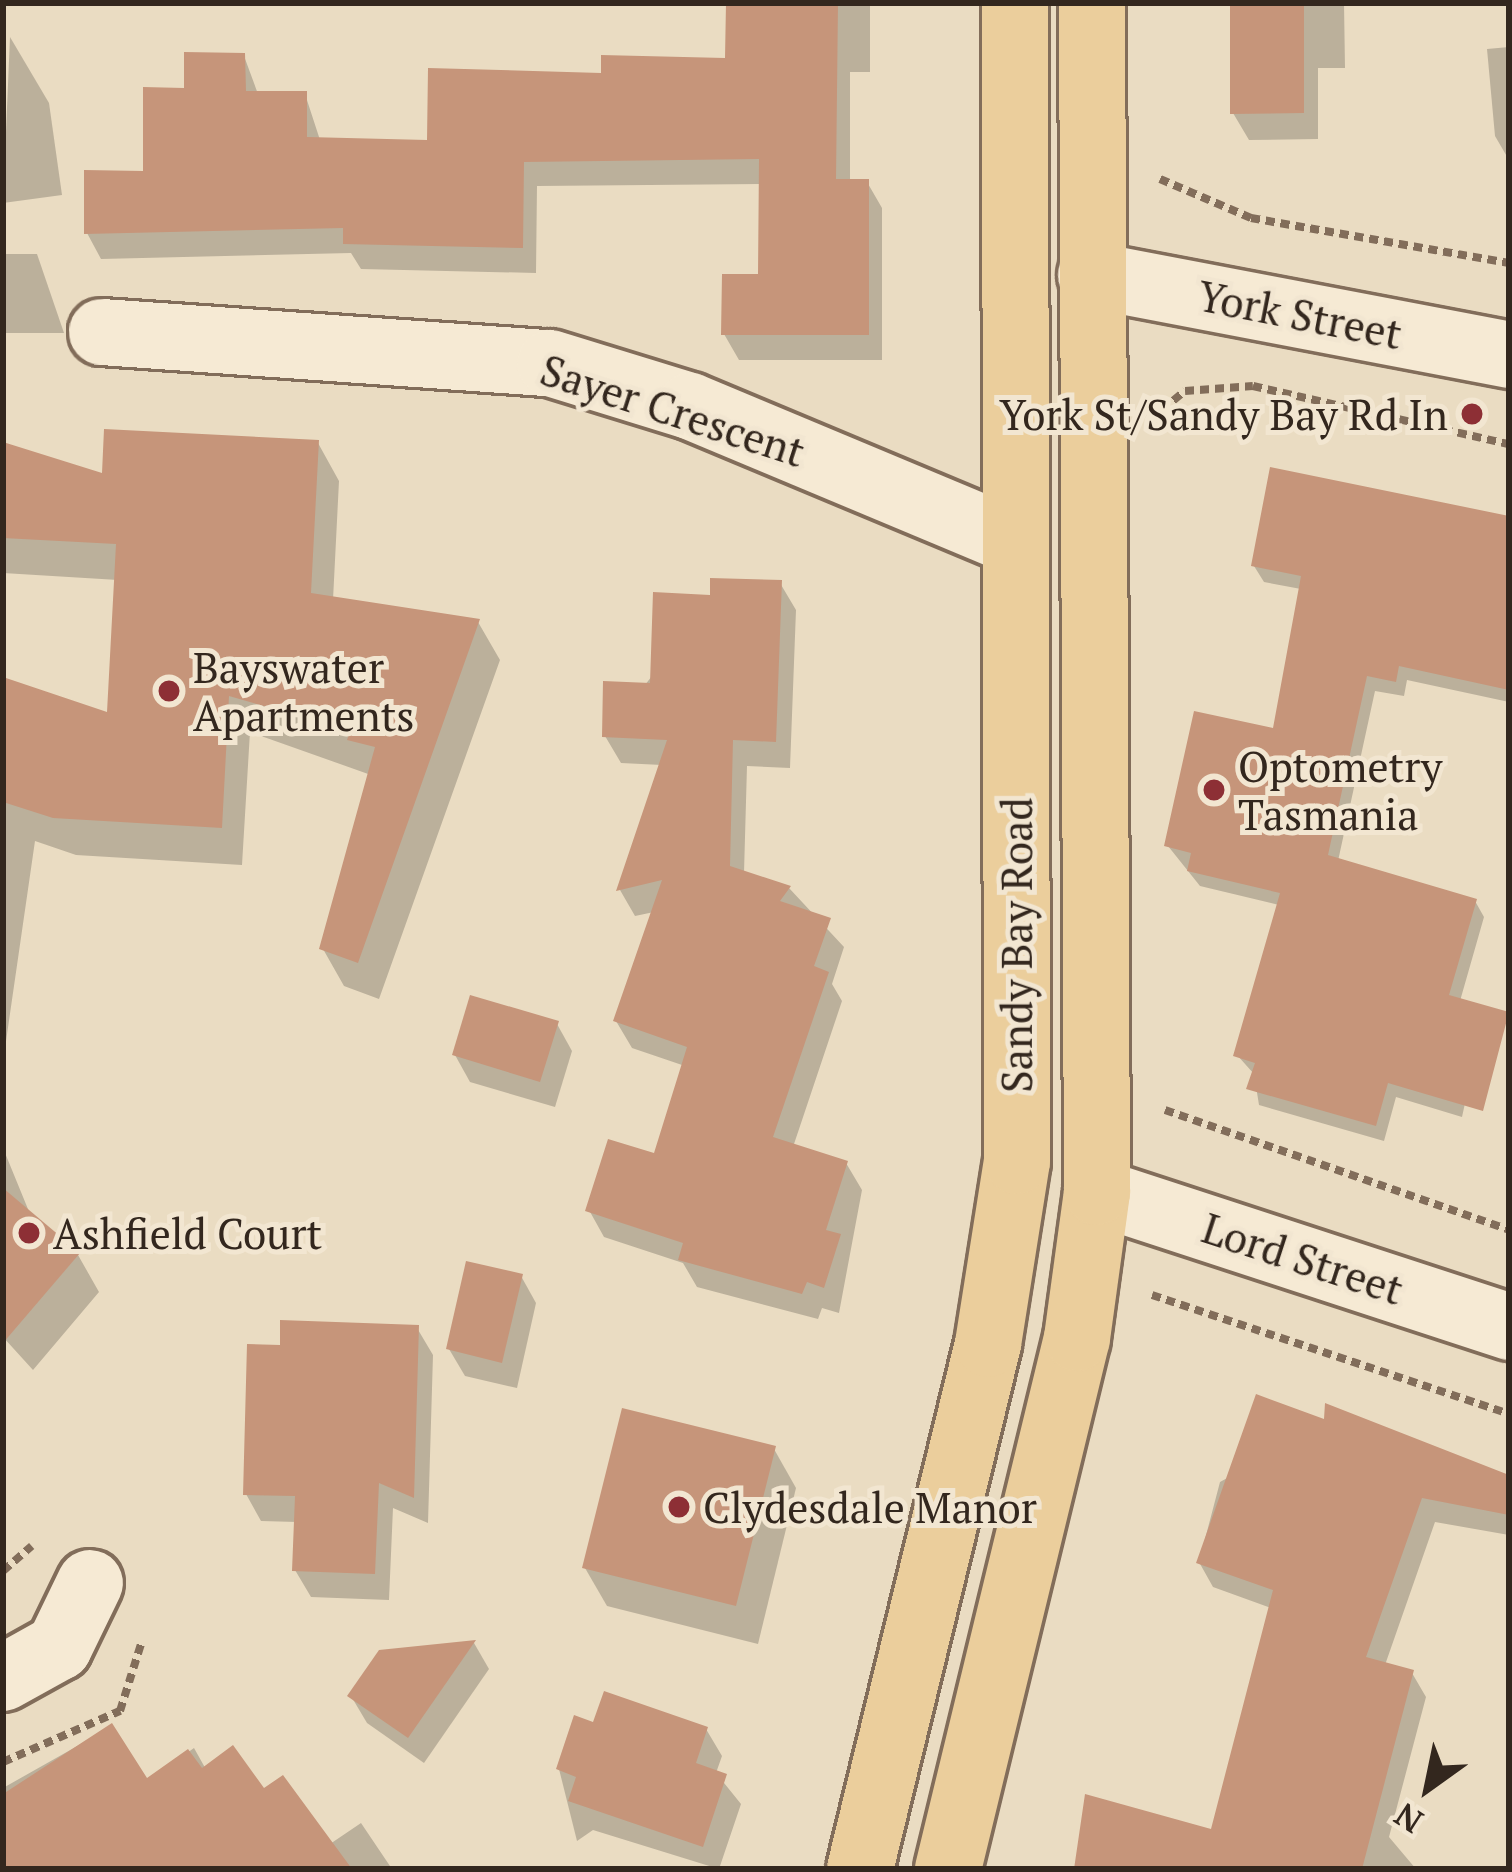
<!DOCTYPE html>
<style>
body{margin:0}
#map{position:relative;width:1512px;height:1872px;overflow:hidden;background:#eadcc2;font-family:"PT Serif",serif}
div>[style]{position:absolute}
.shadow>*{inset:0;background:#0003}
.building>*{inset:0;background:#c6957a}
.path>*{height:8px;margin-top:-4px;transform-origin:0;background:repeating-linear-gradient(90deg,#826d5a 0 9px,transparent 0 15px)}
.roads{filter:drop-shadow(3px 0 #826d5a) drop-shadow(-3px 0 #826d5a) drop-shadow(0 3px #826d5a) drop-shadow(0 -3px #826d5a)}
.minor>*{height:66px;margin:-33px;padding:0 33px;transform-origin:33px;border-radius:33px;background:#f6ead4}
.primary>*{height:66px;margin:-33px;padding:0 33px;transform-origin:33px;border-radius:33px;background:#ebce9c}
.dots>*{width:33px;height:33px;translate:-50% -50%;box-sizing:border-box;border:6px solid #f2e6d1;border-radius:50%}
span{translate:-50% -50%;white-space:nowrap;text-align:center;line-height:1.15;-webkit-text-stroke:10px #f2e6d1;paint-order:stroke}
.street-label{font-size:42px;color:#33271e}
.poi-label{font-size:42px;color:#33271e}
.right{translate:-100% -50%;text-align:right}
.left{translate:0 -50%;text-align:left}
.frame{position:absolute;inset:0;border:6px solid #33271e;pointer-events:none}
.north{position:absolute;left:1368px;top:1728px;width:120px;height:120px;-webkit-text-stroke:9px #f2e6d1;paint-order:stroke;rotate:213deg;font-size:33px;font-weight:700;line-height:48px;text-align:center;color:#33271e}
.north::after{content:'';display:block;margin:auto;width:42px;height:54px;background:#33271e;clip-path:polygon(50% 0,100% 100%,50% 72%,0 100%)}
</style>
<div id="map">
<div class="shadow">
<div style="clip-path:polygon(729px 3px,870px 3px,870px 72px,850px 72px,850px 182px,867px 182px,882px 208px,882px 360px,739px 360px,724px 334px,761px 277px,761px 184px,537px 186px,536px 273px,361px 269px,351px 253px,101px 259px,87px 233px,146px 174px,187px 91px,244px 56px,258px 94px,305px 94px,320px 140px,430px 143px,604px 76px,728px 61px)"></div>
<div style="clip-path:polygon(1233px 3px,1344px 3px,1345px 68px,1318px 68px,1318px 139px,1249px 140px,1233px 113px)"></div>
<div style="clip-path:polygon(10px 37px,49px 103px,62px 195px,3px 203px)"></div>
<div style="clip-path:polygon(1509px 47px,1509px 160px,1495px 136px,1487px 49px)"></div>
<div style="clip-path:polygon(3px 254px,37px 254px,64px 333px,3px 333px)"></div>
<div style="clip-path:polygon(318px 443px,339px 481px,333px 600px,478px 622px,500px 660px,379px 999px,344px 986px,323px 949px,371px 775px,250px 732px,242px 865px,76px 855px,35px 841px,3px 1062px,3px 680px,110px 716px,118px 580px,3px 573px,3px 448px,105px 477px)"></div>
<div style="clip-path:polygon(1509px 520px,1509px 702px,1407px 680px,1404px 696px,1375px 691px,1338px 861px,1475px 901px,1484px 917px,1460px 1001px,1483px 1021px,1462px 1117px,1396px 1097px,1384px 1141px,1259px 1105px,1254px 1074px,1237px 1055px,1279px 905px,1200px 886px,1168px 846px,1276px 732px,1301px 589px,1264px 582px,1254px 566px)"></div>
<div style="clip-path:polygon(780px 583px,796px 610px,790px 768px,747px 766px,744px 873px,789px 888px,844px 947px,832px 984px,842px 1001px,793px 1147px,846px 1163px,862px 1190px,839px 1313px,822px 1308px,818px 1319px,697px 1287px,683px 1263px,604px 1237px,589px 1210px,656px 1157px,685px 1066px,632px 1048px,616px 1021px,654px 912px,635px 916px,620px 890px,662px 765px,621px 763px,605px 736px,713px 598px)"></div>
<div style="clip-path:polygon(557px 1024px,572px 1051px,555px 1107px,470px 1082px,455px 1055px)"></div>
<div style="clip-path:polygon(3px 1148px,30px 1214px,78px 1255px,99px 1292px,33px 1370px,3px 1337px)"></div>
<div style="clip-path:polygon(521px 1276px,536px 1303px,517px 1388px,465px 1376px,449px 1349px)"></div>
<div style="clip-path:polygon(417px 1328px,433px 1355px,428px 1523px,393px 1508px,389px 1600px,311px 1597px,295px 1570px,297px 1522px,261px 1521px,246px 1494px,282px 1348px)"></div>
<div style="clip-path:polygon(1327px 1423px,1509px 1477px,1509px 1535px,1435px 1522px,1385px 1665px,1412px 1673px,1426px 1697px,1389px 1837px,1416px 1869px,1077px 1869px,1087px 1798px,1213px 1833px,1271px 1608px,1213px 1587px,1199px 1562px,1220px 1482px)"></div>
<div style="clip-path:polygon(774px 1449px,796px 1488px,758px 1644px,607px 1606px,585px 1568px)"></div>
<div style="clip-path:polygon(474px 1643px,489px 1669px,424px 1763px,367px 1723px,351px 1696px,381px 1653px)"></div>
<div style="clip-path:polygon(595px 1726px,706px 1729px,722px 1756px,716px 1773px,741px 1804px,719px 1869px,593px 1830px,577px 1841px,559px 1769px)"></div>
<div style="clip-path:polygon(111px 1727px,146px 1782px,194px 1748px,208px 1773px,209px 1869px,3px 1869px,3px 1788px)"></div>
<div style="clip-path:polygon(361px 1823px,392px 1869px,264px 1869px,330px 1844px)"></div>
</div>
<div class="building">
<div style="clip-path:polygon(726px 3px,838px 3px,836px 179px,869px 179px,869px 335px,721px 335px,722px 274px,758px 274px,759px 159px,524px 162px,523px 248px,343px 244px,343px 228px,84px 234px,84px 170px,143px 171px,143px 87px,184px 88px,184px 52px,245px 53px,246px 91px,307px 91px,307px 137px,427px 140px,428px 68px,601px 73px,601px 55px,725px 58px)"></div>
<div style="clip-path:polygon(1230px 3px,1304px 3px,1304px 113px,1230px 114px)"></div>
<div style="clip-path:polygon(104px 429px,319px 440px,311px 593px,480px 619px,358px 963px,319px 949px,375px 747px,347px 740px,350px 731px,229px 696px,222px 828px,53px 818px,3px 802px,3px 677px,107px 712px,116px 544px,3px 538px,3px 442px,102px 473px)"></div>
<div style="clip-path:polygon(1270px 467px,1509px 516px,1509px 690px,1399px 666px,1396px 682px,1367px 676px,1328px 855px,1477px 899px,1449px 995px,1509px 1012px,1483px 1111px,1388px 1083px,1376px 1126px,1246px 1089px,1255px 1063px,1233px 1056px,1280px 893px,1187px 871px,1191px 853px,1164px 846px,1194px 711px,1273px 728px,1301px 576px,1251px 566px)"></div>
<div style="clip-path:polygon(710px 578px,782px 580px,776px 742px,733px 740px,730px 866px,791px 886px,780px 901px,831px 918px,814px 966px,829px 972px,773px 1137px,848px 1161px,826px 1230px,841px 1234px,824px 1288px,807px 1282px,802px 1294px,678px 1260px,683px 1243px,585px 1211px,608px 1139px,654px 1153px,687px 1047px,613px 1021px,662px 880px,616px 891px,667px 740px,602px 737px,603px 681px,650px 683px,653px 592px,710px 595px)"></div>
<div style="clip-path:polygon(470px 995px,559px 1021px,540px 1082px,452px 1055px)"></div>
<div style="clip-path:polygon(3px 1188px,80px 1253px,3px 1343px)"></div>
<div style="clip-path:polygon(466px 1261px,523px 1274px,502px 1363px,446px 1349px)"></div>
<div style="clip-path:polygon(280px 1320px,419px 1325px,414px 1498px,379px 1483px,375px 1574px,292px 1571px,295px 1496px,243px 1495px,247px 1344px,280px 1345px)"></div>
<div style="clip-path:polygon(1256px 1394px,1324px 1419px,1325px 1403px,1509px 1475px,1509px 1515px,1422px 1498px,1366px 1657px,1414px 1670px,1362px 1869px,1074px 1869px,1085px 1794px,1211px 1829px,1273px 1590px,1196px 1563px)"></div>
<div style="clip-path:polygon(622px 1408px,776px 1446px,736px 1606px,582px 1568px)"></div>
<div style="clip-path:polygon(476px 1640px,408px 1738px,347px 1696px,379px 1650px)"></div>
<div style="clip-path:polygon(604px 1691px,708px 1727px,696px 1763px,727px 1774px,703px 1847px,568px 1801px,576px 1777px,556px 1769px,574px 1715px,593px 1722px)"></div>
<div style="clip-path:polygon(112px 1723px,147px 1778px,188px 1749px,202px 1768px,233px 1745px,264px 1788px,283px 1775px,352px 1869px,3px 1869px,3px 1794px)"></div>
</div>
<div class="path">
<div style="left:1160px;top:179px;width:99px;rotate:23.2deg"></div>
<div style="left:1251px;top:218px;width:262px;rotate:9.9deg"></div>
<div style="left:1162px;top:410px;width:30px;rotate:-40deg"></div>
<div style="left:1185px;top:391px;width:68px;rotate:-4.2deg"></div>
<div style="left:1253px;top:386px;width:262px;rotate:12.8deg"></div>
<div style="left:1165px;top:1110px;width:364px;rotate:19.2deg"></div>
<div style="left:1152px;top:1295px;width:376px;rotate:18.4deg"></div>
<div style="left:3px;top:1571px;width:38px;rotate:-41deg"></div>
<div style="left:3px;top:1762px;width:128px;rotate:-23.6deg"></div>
<div style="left:120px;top:1711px;width:73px;rotate:-72.6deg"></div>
</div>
<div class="roads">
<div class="minor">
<div style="left:1091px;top:275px;width:426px;rotate:10.8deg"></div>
<div style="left:102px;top:332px;width:449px;rotate:4deg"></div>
<div style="left:550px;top:363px;width:146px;rotate:17.1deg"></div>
<div style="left:690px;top:406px;width:350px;rotate:22.7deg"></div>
<div style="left:1097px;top:1192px;width:434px;rotate:18.1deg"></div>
<div style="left:3px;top:1678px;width:64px;rotate:-29deg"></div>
<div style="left:59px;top:1647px;width:71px;rotate:-64.2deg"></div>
</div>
<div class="primary">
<div style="left:860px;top:1869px;width:540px;rotate:-76.3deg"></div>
<div style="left:988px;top:1344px;width:185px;rotate:-81deg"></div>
<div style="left:1017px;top:1161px;width:1158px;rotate:-90.1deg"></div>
<div style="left:948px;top:1869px;width:546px;rotate:-76.35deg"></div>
<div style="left:1077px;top:1338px;width:147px;rotate:-82.2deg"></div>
<div style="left:1097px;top:1192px;width:1189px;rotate:-90.24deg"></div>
</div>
</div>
<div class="dots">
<div style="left:1472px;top:414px;background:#8d2f35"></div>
<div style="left:169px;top:691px;background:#8d2f35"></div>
<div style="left:1214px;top:790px;background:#8d2f35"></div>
<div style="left:29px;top:1233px;background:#8d2f35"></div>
<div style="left:679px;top:1507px;background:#8d2f35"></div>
</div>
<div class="street-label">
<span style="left:1300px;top:314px;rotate:11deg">York Street</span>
<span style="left:673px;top:410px;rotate:18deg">Sayer Crescent</span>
<span style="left:1016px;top:945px;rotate:-90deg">Sandy Bay Road</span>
<span style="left:1303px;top:1258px;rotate:18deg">Lord Street</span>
</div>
<div class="poi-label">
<span class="right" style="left:1448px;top:414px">York St/Sandy Bay Rd In</span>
<span class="left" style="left:193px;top:691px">Bayswater<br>Apartments</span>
<span class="left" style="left:1238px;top:790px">Optometry<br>Tasmania</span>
<span class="left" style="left:53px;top:1233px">Ashfield Court</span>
<span class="left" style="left:703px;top:1507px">Clydesdale Manor</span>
</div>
<div class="frame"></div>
<div class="north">N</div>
</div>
